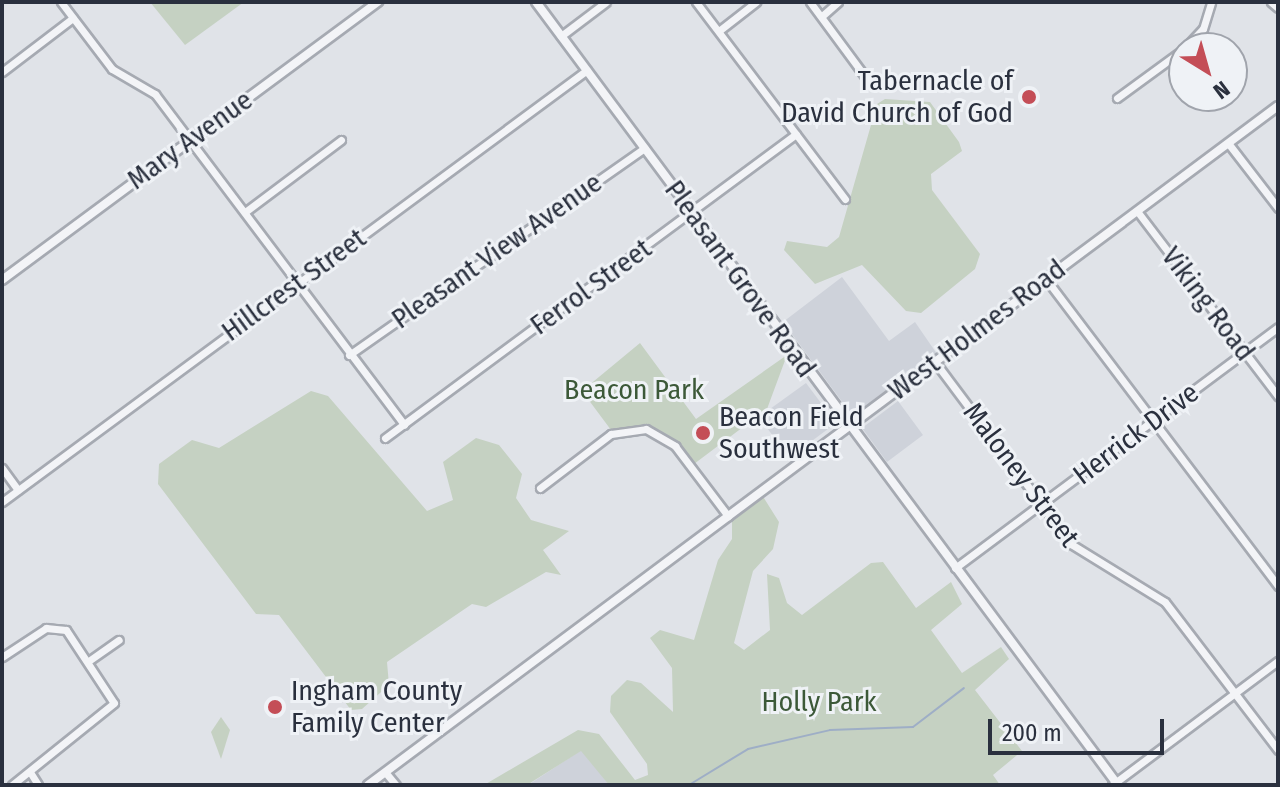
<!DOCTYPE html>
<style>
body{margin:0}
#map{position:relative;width:1280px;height:787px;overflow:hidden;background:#e0e3e8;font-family:"Fira Sans Condensed",sans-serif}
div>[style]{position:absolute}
.built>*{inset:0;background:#ced2da}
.green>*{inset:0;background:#c5d1c2}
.stream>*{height:2px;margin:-1px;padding:0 1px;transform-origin:1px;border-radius:1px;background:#9eaec6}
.roads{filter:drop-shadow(2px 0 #a6aab2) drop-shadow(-2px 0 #a6aab2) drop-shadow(0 2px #a6aab2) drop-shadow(0 -2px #a6aab2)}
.minor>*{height:7px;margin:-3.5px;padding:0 3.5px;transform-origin:3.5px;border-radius:3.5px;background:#f3f4f7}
.tertiary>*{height:8px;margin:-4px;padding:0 4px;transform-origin:4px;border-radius:4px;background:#f3f4f7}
.dots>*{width:22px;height:22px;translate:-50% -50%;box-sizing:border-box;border:4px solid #eff2f6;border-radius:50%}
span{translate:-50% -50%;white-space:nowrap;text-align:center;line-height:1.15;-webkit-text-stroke:6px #eff2f6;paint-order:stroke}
.poi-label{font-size:28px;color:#2a303e}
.right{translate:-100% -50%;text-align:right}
.left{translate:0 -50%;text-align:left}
.street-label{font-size:28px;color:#2a303e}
.park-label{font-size:28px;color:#3c5938}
.frame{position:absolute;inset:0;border:4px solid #2a303e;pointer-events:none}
.north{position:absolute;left:1168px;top:32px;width:80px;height:80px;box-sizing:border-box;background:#eff2f6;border:2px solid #a0a4ac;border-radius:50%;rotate:143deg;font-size:22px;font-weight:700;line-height:32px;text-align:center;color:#2a303e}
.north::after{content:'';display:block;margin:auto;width:28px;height:36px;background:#c44e57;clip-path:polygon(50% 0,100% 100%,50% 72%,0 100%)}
.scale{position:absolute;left:988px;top:719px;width:176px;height:36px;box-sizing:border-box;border:4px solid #2a303e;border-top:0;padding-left:10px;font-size:24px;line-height:28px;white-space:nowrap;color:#2a303e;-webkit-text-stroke:6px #eff2f6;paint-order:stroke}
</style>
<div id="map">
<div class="built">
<div style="clip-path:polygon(842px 277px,889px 341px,915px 322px,937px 354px,852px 415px,783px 322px)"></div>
<div style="clip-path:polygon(806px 383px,836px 423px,789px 458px,759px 417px)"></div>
<div style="clip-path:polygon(898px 401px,923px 435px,887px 462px,862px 428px)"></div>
<div style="clip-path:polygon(583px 749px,609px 785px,528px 785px)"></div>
</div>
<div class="green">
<div style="clip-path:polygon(150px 2px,244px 2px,185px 45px)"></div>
<div style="clip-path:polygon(885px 99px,930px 102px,959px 142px,962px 151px,931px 174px,932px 190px,980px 254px,975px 269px,921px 313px,906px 311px,862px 265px,815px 284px,784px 250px,787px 241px,827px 247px,839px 237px,877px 104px)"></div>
<div style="clip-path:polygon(640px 343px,696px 419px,787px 355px,767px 409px,694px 464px,652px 426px,611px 430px,582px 391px)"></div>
<div style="clip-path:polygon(311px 391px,328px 396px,427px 511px,453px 500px,443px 462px,476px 438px,499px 445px,522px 474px,516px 498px,531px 520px,569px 531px,543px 550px,561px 575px,546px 572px,486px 607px,472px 604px,387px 662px,389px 685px,362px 709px,351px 710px,279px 615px,256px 614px,158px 484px,159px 464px,192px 440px,219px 448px)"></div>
<div style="clip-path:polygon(762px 495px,779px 522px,773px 549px,753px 571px,734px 643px,744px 650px,770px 630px,767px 574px,779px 578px,787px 603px,802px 615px,871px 563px,883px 562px,916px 608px,951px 582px,962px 604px,931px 630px,962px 673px,1001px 647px,1009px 659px,975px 690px,1022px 751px,993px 775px,1000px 785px,609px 785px,581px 751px,527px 785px,484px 785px,578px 730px,599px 734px,635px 780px,648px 775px,647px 764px,610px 712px,611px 696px,627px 680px,641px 683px,673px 712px,672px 668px,650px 638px,660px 630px,694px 640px,718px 560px,732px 539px,732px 517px)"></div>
<div style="clip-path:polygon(221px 717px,230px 730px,221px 759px,211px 732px)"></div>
</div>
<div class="stream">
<div style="left:689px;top:785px;width:69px;rotate:-31.4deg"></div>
<div style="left:748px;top:749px;width:84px;rotate:-13deg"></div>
<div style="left:830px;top:730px;width:83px;rotate:-2.1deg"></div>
<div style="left:913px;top:727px;width:64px;rotate:-37.4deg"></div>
</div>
<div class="roads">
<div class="minor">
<div style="left:61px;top:2px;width:84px;rotate:52.7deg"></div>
<div style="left:112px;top:69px;width:50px;rotate:30.2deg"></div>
<div style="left:155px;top:94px;width:414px;rotate:53deg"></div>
<div style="left:696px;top:2px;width:247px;rotate:52.9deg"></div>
<div style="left:810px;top:2px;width:99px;rotate:53.6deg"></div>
<div style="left:1271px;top:2px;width:9px;rotate:41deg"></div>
<div style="left:822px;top:16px;width:21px;rotate:-41deg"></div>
<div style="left:720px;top:30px;width:46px;rotate:-37.9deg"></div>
<div style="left:561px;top:36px;width:56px;rotate:-37.1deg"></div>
<div style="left:1185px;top:48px;width:26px;rotate:-47deg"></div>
<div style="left:1203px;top:29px;width:28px;rotate:-73deg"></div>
<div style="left:2px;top:72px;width:89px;rotate:-37.3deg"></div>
<div style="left:1117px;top:98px;width:83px;rotate:-36.2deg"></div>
<div style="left:1228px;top:143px;width:82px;rotate:52.4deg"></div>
<div style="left:1137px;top:211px;width:233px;rotate:52.7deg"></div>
<div style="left:245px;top:212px;width:120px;rotate:-36.9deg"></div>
<div style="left:1046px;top:279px;width:385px;rotate:52.9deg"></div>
<div style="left:349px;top:355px;width:361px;rotate:-35deg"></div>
<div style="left:935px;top:362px;width:227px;rotate:53.2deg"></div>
<div style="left:1071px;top:544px;width:110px;rotate:31.7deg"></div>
<div style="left:1165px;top:602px;width:186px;rotate:52.6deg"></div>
<div style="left:385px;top:438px;width:511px;rotate:-36.49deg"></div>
<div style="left:2px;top:468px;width:27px;rotate:54deg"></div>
<div style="left:540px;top:488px;width:89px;rotate:-37.3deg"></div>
<div style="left:611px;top:434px;width:35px;rotate:-8deg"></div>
<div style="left:646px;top:429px;width:34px;rotate:30deg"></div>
<div style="left:675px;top:446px;width:88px;rotate:52.9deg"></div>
<div style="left:2px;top:502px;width:727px;rotate:-36.44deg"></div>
<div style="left:955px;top:568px;width:403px;rotate:-36.7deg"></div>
<div style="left:2px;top:657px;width:53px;rotate:-33.4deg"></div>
<div style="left:46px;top:628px;width:20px;rotate:6deg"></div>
<div style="left:66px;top:630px;width:87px;rotate:56.7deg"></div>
<div style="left:114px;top:703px;width:131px;rotate:141.2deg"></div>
<div style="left:90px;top:660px;width:35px;rotate:-35deg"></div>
<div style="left:30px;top:772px;width:15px;rotate:58deg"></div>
<div style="left:385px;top:772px;width:17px;rotate:50deg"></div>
<div style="left:1112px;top:785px;width:207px;rotate:-36.8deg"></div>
</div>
<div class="tertiary">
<div style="left:536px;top:2px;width:976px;rotate:53.38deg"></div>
<div style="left:2px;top:280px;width:468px;rotate:-36.5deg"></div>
<div style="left:368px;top:785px;width:1135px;rotate:-36.73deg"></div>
</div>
</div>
<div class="dots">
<div style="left:1029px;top:97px;background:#c44e57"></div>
<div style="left:703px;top:433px;background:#c44e57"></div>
<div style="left:275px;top:707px;background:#c44e57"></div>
</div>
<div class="poi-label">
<span class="right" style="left:1013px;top:97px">Tabernacle of<br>David Church of God</span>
<span class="left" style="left:719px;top:433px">Beacon Field<br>Southwest</span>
<span class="left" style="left:291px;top:707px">Ingham County<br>Family Center</span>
</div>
<div class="street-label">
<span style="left:190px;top:140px;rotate:-36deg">Mary Avenue</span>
<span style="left:497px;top:251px;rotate:-35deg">Pleasant View Avenue</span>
<span style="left:740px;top:279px;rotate:54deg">Pleasant Grove Road</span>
<span style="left:294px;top:285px;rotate:-36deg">Hillcrest Street</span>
<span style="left:591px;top:287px;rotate:-36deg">Ferrol Street</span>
<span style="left:1208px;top:304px;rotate:53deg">Viking Road</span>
<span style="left:977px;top:330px;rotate:-37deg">West Holmes Road</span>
<span style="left:1136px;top:434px;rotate:-37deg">Herrick Drive</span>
<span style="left:1021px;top:475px;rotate:53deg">Maloney Street</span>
</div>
<div class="park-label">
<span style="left:634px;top:390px">Beacon Park</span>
<span style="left:819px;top:702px">Holly Park</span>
</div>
<div class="frame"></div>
<div class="north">N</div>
<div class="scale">200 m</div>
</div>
